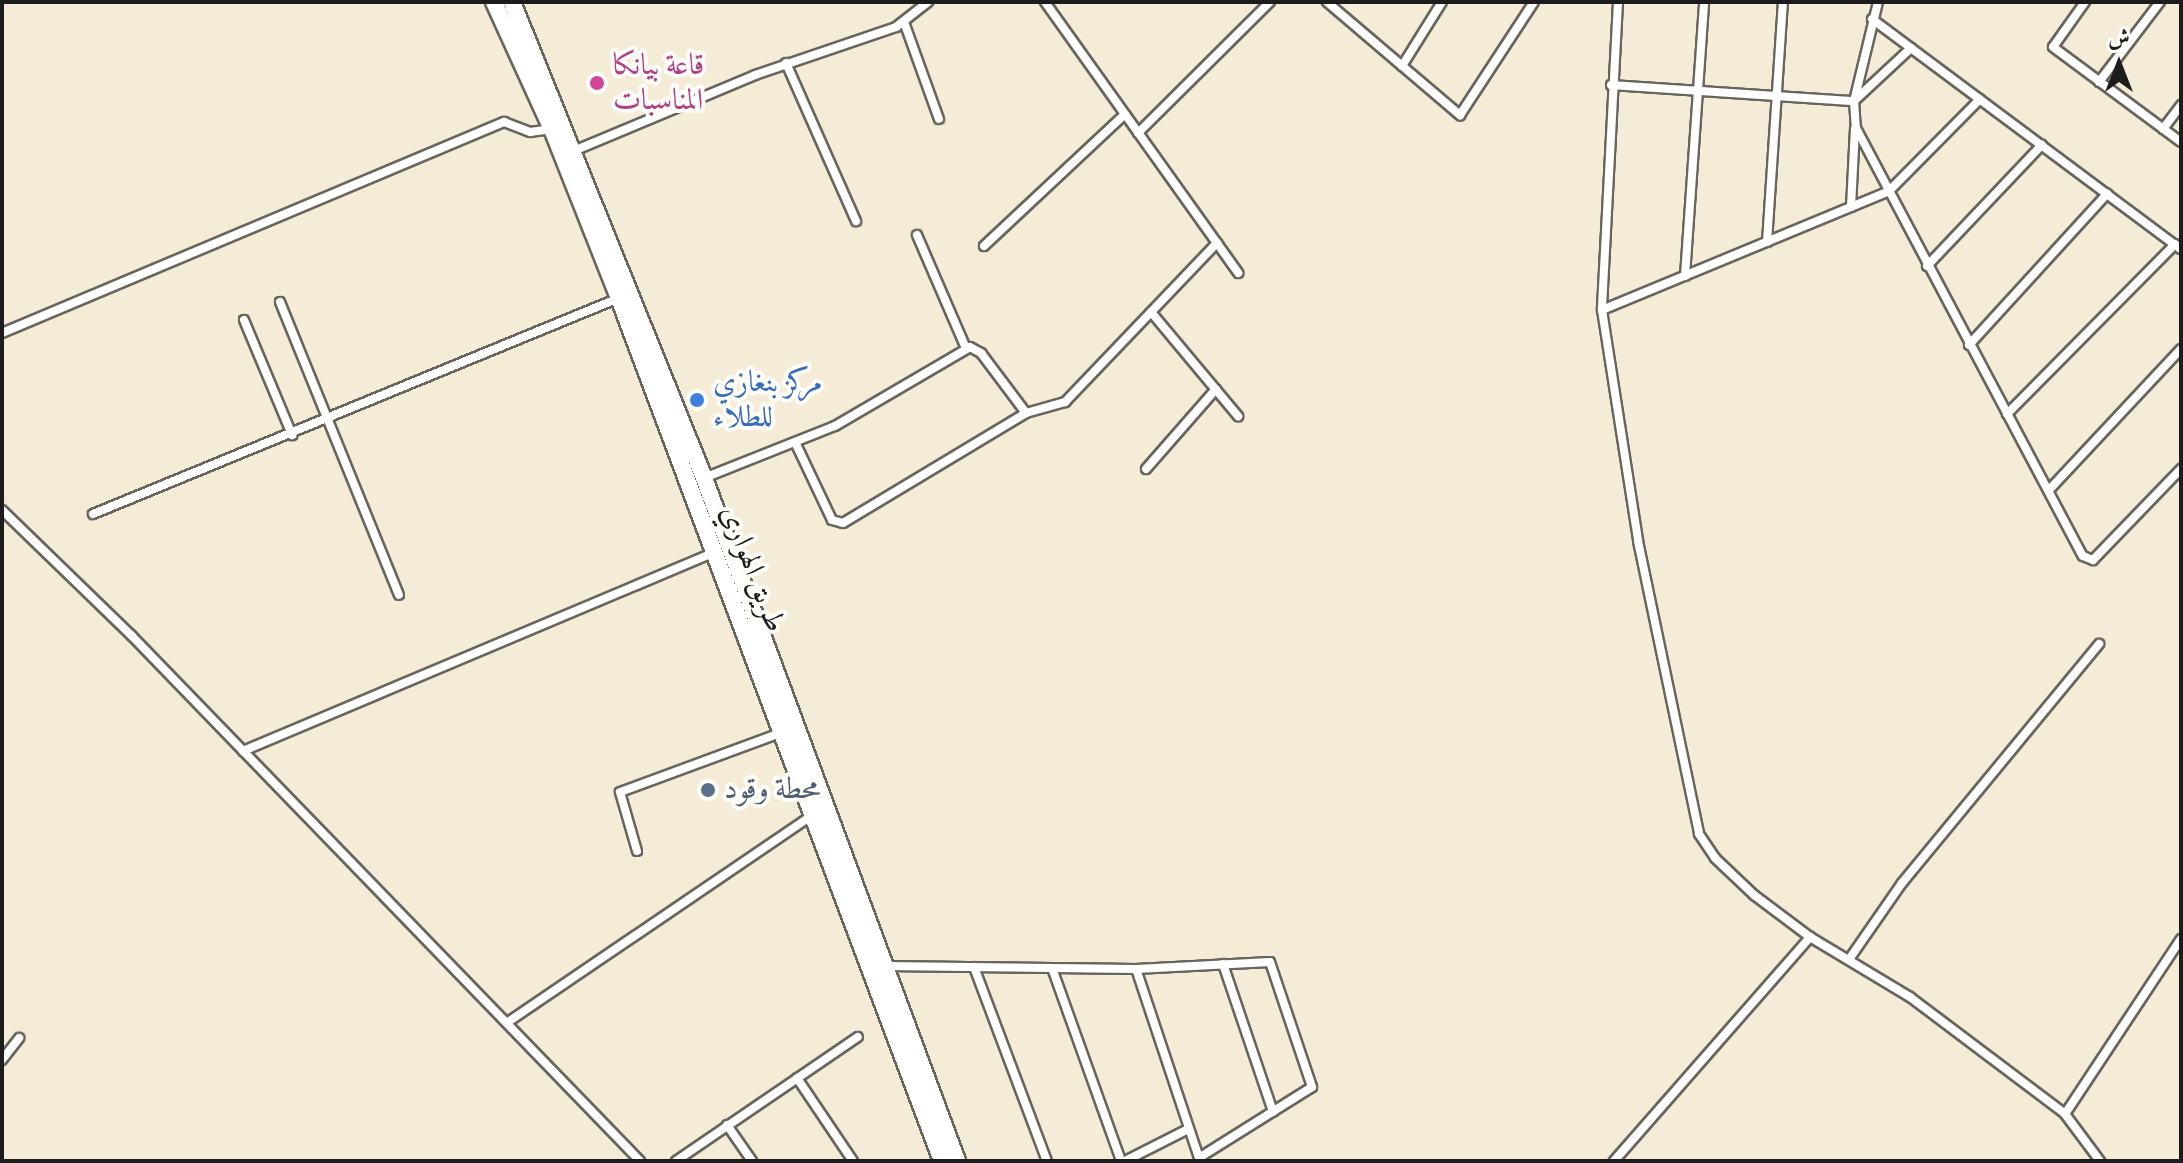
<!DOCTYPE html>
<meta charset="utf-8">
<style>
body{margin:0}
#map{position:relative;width:2183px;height:1163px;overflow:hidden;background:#f4ecd7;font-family:Vollkorn,Amiri,serif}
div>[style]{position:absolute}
.roads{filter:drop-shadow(2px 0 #68655d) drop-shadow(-2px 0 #68655d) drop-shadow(0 2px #68655d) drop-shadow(0 -2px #68655d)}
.street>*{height:8px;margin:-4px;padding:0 4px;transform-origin:4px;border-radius:4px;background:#fff}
.highway>*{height:16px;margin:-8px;padding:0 8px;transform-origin:8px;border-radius:8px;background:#fff}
.dots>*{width:22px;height:22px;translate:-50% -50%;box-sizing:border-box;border:4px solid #fdfcf7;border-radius:50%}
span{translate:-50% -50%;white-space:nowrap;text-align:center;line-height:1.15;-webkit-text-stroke:8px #fdfcf7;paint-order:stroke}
.hotel-label{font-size:30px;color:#b23c85}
.left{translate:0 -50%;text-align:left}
.shop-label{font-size:30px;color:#366cbe}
.street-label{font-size:30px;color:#1c1c1c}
.service-label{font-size:30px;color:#4e5e75}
.frame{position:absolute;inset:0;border:4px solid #1c1c1c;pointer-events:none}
.north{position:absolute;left:2079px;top:24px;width:80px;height:80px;-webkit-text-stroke:6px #fdfcf7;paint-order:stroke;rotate:0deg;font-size:22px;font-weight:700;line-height:32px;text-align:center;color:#1c1c1c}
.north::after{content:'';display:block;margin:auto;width:28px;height:36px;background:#1c1c1c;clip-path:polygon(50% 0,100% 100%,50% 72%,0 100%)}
</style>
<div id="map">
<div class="roads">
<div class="street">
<div style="left:1045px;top:2px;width:333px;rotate:54.5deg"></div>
<div style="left:1327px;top:2px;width:175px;rotate:40.4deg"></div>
<div style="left:1460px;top:115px;width:135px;rotate:-56.8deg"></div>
<div style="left:1618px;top:2px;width:308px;rotate:93deg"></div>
<div style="left:1602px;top:310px;width:234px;rotate:81.1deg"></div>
<div style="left:1638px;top:541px;width:299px;rotate:78.2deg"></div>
<div style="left:1699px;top:834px;width:29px;rotate:56deg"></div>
<div style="left:1715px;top:858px;width:54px;rotate:43.5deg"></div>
<div style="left:1754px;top:895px;width:70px;rotate:36.9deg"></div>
<div style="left:1810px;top:937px;width:117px;rotate:31deg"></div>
<div style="left:1910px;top:997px;width:194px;rotate:37deg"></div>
<div style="left:2065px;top:1114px;width:59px;rotate:53.3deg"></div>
<div style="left:1878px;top:2px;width:102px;rotate:103.6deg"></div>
<div style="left:1854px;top:101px;width:27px;rotate:86deg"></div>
<div style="left:1856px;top:128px;width:484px;rotate:62.1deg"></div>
<div style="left:2083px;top:556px;width:11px;rotate:22deg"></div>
<div style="left:2093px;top:560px;width:127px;rotate:-46deg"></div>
<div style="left:2085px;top:2px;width:55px;rotate:125.4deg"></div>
<div style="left:2053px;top:47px;width:159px;rotate:36.6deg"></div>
<div style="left:1872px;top:19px;width:385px;rotate:36.7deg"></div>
<div style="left:904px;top:22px;width:103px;rotate:70.2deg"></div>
<div style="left:786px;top:63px;width:173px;rotate:66.1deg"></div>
<div style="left:1402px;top:66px;width:75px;rotate:-58deg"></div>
<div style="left:2099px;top:82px;width:101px;rotate:-52.7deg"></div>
<div style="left:1611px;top:85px;width:244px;rotate:3.8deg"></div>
<div style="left:1854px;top:101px;width:78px;rotate:-42.9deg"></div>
<div style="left:2163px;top:129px;width:30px;rotate:-53deg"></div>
<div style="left:1138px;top:133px;width:186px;rotate:-44.8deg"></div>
<div style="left:576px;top:150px;width:194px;rotate:-22.7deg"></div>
<div style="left:755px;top:75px;width:149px;rotate:-18.8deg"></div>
<div style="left:896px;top:27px;width:41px;rotate:-38deg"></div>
<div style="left:1851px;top:207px;width:78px;rotate:-87.1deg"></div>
<div style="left:917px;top:235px;width:123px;rotate:66.6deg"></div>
<div style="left:1767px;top:242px;width:241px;rotate:-86.2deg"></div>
<div style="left:984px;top:246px;width:193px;rotate:-43.1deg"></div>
<div style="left:1927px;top:266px;width:167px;rotate:-46.5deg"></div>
<div style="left:1685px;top:276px;width:275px;rotate:-86deg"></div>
<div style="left:280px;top:302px;width:316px;rotate:67.9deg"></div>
<div style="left:1602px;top:310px;width:311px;rotate:-22.5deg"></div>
<div style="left:1889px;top:191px;width:129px;rotate:-45.3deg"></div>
<div style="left:1151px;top:312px;width:136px;rotate:50.1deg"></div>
<div style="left:244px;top:320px;width:125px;rotate:67.3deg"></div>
<div style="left:2px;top:333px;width:545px;rotate:-22.8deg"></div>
<div style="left:504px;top:122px;width:28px;rotate:21deg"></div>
<div style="left:530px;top:132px;width:22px;rotate:-8deg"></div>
<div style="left:1969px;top:345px;width:205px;rotate:-47.6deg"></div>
<div style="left:2007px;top:414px;width:239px;rotate:-45.3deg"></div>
<div style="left:795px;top:442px;width:86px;rotate:64.6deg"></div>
<div style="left:832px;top:520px;width:11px;rotate:15deg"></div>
<div style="left:843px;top:523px;width:214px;rotate:-31deg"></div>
<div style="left:1146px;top:469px;width:106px;rotate:-48.8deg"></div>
<div style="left:704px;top:478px;width:141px;rotate:-21.7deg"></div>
<div style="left:835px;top:426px;width:156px;rotate:-30.3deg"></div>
<div style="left:970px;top:347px;width:13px;rotate:29deg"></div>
<div style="left:981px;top:353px;width:75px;rotate:53.1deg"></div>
<div style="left:1026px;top:413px;width:41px;rotate:-15.8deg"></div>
<div style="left:1065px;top:402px;width:220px;rotate:-46.3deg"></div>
<div style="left:2049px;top:490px;width:193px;rotate:-46.9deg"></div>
<div style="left:2px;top:510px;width:180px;rotate:44.1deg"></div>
<div style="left:131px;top:635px;width:732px;rotate:45.94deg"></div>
<div style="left:93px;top:514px;width:569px;rotate:-22.33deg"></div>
<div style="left:243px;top:751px;width:512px;rotate:-22.86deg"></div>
<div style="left:637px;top:851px;width:61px;rotate:-106.1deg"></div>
<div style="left:620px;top:792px;width:174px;rotate:-20.2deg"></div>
<div style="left:1850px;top:958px;width:91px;rotate:-55.3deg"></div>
<div style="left:1902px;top:883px;width:310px;rotate:-50.5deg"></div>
<div style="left:1223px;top:964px;width:156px;rotate:71.3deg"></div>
<div style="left:885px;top:966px;width:251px;rotate:0.7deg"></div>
<div style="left:1136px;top:969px;width:134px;rotate:-3deg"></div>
<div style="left:1270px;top:962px;width:132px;rotate:71.4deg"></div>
<div style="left:1312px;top:1087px;width:133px;rotate:147.9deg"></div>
<div style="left:1199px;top:1158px;width:199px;rotate:-108.4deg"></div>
<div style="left:974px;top:967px;width:207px;rotate:69.4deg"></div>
<div style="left:1052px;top:968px;width:205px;rotate:70.3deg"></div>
<div style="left:508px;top:1022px;width:370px;rotate:-34.2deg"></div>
<div style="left:2px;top:1060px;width:28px;rotate:-52deg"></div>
<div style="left:797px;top:1078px;width:100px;rotate:56deg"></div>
<div style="left:2065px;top:1114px;width:210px;rotate:-56.5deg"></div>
<div style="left:727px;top:1125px;width:44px;rotate:55.2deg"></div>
<div style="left:676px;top:1161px;width:220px;rotate:-34.3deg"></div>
<div style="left:1125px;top:1161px;width:71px;rotate:-26.9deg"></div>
<div style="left:1614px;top:1161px;width:298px;rotate:-48.8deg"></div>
</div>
<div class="highway">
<div style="left:494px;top:2px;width:140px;rotate:65.5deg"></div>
<div style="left:552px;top:129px;width:182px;rotate:68.4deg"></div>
<div style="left:619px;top:298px;width:921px;rotate:69.48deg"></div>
<div style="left:512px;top:2px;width:513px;rotate:68.03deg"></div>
<div style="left:704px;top:478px;width:728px;rotate:69.67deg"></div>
</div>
</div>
<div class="dots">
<div style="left:597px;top:83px;background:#d1479c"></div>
<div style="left:697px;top:400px;background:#3f7fe0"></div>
<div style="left:708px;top:790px;background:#5c6f8a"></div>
</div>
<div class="hotel-label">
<span class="left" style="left:613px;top:83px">قاعة بيانكا<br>المناسبات</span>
</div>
<div class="shop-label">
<span class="left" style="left:713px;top:400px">مركز بنغازي<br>للطلاء</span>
</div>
<div class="street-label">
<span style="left:752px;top:569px;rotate:69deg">طريق الهواري</span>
</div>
<div class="service-label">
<span class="left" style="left:724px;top:790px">محطة وقود</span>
</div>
<div class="frame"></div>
<div class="north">ش</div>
</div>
